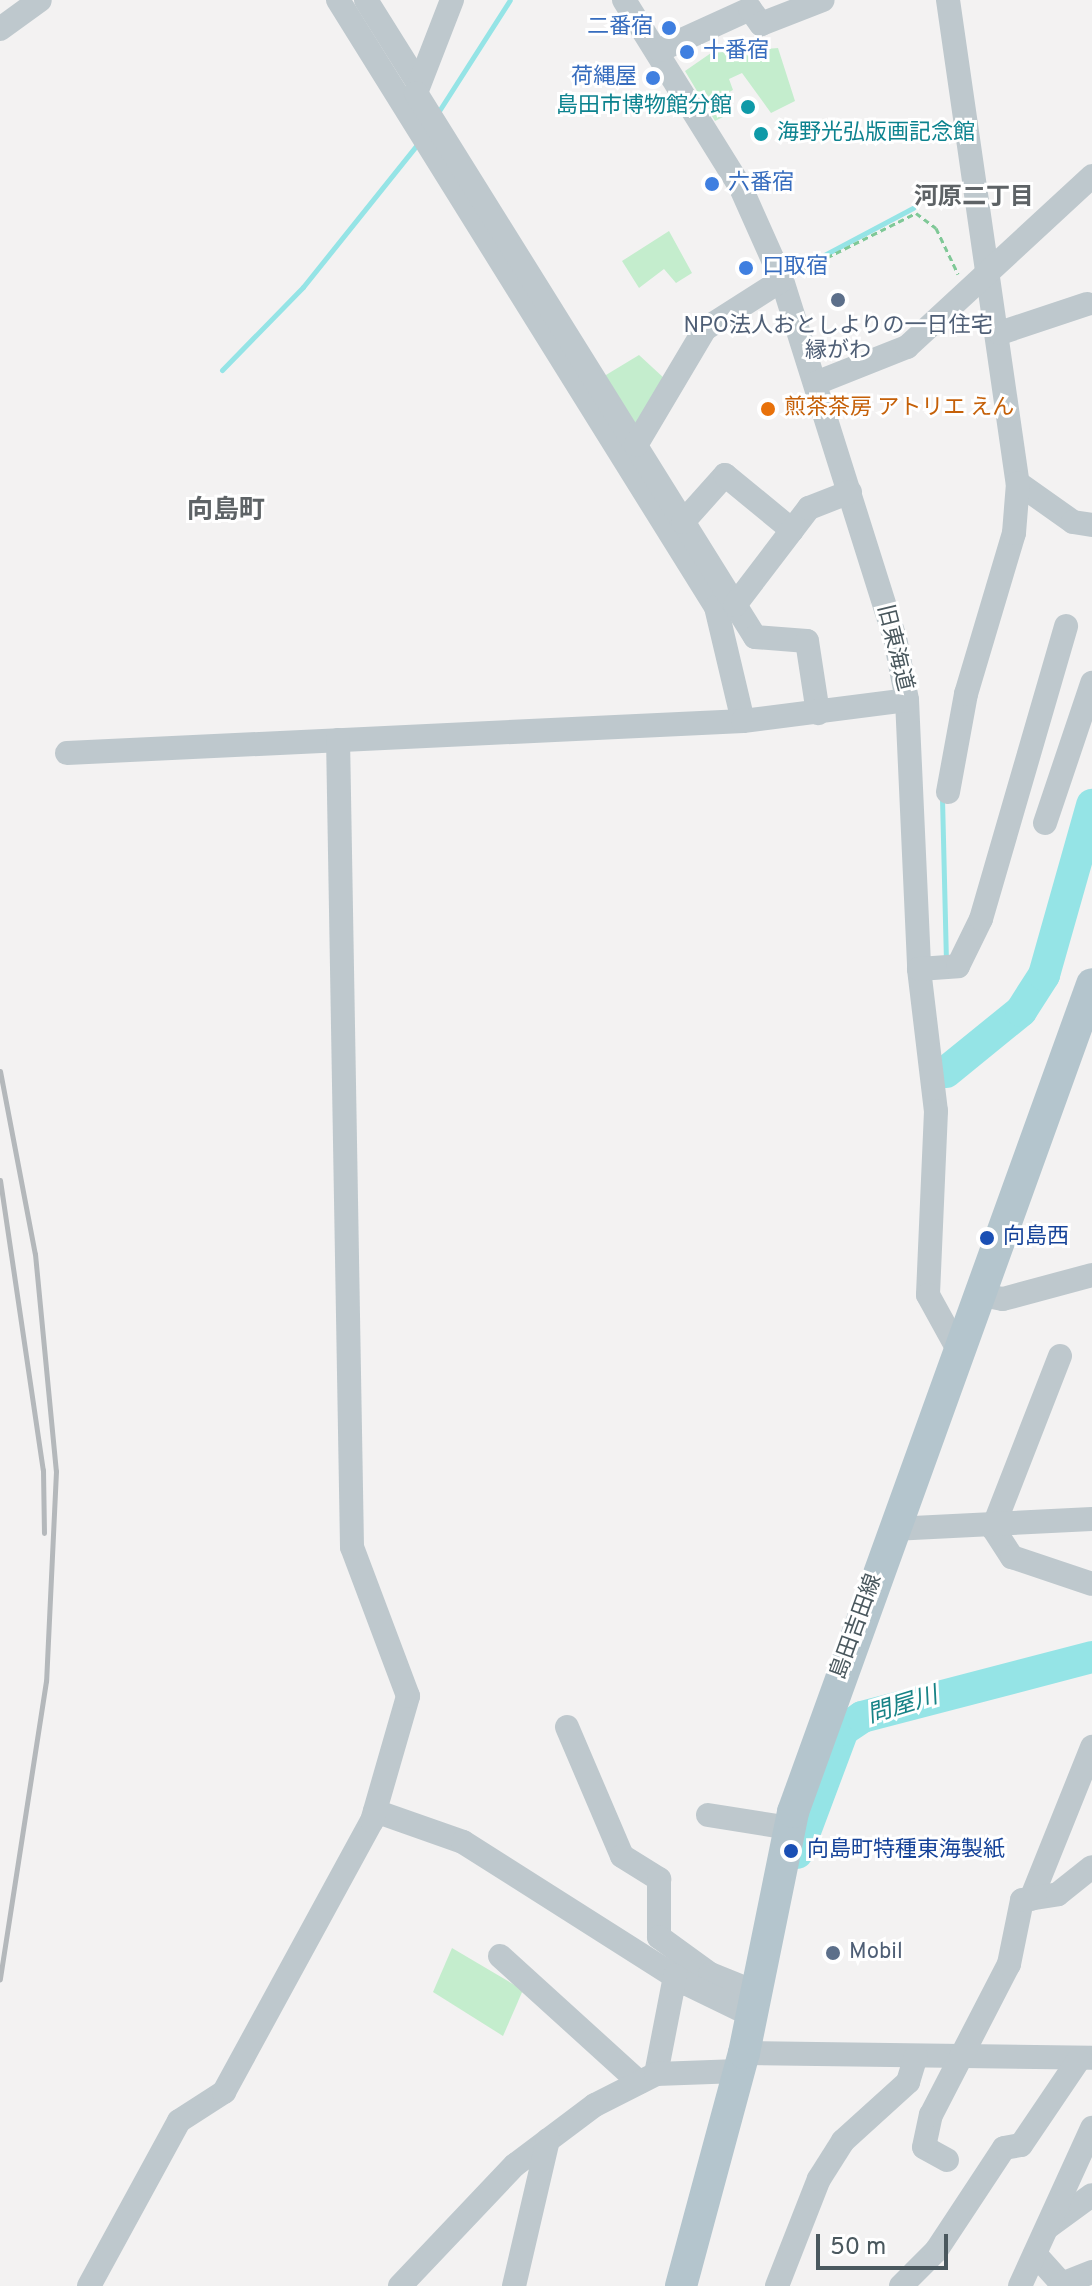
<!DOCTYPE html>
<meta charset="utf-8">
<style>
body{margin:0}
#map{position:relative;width:1092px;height:2286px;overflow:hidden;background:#f3f2f2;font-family:Overpass,"Noto Sans JP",sans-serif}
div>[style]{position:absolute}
.green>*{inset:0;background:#c4edcd}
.stream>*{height:5px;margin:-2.5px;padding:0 2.5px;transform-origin:2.5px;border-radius:2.5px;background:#95e4e6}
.river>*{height:32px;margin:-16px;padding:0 16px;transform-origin:16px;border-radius:16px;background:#95e4e6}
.path>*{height:3px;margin-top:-1.5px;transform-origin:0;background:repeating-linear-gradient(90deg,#7fc897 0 6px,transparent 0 10px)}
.minor>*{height:24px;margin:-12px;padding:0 12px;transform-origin:12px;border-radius:12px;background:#bec8cd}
.major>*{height:32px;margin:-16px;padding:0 16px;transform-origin:16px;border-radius:16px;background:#b4c5cd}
.rail>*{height:5px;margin:-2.5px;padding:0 2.5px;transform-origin:2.5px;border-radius:2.5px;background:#b4b8bb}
.dots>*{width:22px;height:22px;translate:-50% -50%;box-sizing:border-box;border:4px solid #fff;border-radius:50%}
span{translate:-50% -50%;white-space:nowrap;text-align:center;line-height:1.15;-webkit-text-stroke:6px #fff;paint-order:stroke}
.shop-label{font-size:22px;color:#366cbe}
.right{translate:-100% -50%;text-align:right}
.left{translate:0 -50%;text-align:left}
.culture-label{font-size:22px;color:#0d838f}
.service-label{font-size:22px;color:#4e5e75}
.food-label{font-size:22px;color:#c56008}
.street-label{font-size:22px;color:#4a585e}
.transit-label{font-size:22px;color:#164399}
.neighbourhood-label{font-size:24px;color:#5e6366;font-weight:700}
.water-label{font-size:24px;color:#178386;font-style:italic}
.quarter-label{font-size:26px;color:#5e6366;font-weight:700}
.scale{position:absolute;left:816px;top:2234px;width:132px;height:36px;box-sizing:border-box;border:4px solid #4a585e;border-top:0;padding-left:10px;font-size:24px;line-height:28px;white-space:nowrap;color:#4a585e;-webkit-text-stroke:6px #fff;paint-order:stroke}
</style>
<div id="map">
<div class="green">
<div style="clip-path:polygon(778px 48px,795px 101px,771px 113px,742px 73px,729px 79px,733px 90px,722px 96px,731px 113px,715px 121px,685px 71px,711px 53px)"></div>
<div style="clip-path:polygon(669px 231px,692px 273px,676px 283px,664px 269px,639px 288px,622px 261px)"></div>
<div style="clip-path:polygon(639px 355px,665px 379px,634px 433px,601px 378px)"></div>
<div style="clip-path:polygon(452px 1948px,523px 1990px,503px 2036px,433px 1992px)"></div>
</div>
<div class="stream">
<div style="left:437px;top:114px;width:135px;rotate:-57.4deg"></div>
<div style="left:794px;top:271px;width:135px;rotate:-27.9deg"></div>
<div style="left:222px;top:370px;width:116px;rotate:-45.7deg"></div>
<div style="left:303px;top:287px;width:186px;rotate:-51.3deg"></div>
<div style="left:942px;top:798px;width:159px;rotate:88.6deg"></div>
</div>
<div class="river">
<div style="left:946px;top:1072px;width:97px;rotate:-39.1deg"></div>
<div style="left:1021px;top:1011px;width:43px;rotate:-57.4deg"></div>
<div style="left:1044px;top:975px;width:177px;rotate:-74.2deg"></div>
<div style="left:797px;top:1853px;width:131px;rotate:-69.5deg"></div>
<div style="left:843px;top:1730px;width:23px;rotate:-34deg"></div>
<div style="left:862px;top:1717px;width:238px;rotate:-14.6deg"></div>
</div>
<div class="path">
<div style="left:800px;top:271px;width:130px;rotate:-26.6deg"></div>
<div style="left:916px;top:213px;width:25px;rotate:37deg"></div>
<div style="left:936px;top:228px;width:51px;rotate:64.4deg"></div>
</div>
<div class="minor">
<div style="left:338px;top:0;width:715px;rotate:58.09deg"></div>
<div style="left:716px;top:607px;width:117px;rotate:76.7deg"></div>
<div style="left:366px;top:0;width:98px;rotate:57.9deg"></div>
<div style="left:452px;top:0;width:100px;rotate:111.2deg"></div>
<div style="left:416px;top:93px;width:641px;rotate:58.07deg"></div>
<div style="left:755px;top:637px;width:52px;rotate:4.4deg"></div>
<div style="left:807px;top:641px;width:73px;rotate:81.3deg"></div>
<div style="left:624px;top:0;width:221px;rotate:58.1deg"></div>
<div style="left:741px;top:188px;width:101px;rotate:66deg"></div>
<div style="left:782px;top:280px;width:375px;rotate:72.5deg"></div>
<div style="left:895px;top:638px;width:63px;rotate:79deg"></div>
<div style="left:907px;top:700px;width:269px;rotate:87.4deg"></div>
<div style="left:919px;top:969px;width:143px;rotate:83.2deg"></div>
<div style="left:936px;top:1111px;width:184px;rotate:92.5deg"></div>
<div style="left:928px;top:1295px;width:58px;rotate:61.2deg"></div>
<div style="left:948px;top:0;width:488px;rotate:81.8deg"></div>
<div style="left:1018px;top:483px;width:67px;rotate:35.3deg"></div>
<div style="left:1073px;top:522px;width:19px;rotate:9deg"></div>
<div style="left:0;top:29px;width:49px;rotate:-35.9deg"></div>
<div style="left:660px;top:50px;width:99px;rotate:-24.5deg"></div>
<div style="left:750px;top:9px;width:19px;rotate:54deg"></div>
<div style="left:761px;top:24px;width:66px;rotate:-21.2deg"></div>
<div style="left:1000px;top:333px;width:92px;rotate:-18.4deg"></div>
<div style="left:816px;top:383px;width:98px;rotate:-21.6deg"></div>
<div style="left:907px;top:347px;width:252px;rotate:-42.7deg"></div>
<div style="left:636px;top:445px;width:135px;rotate:-59.3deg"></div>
<div style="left:705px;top:329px;width:91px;rotate:-32.5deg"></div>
<div style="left:683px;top:522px;width:63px;rotate:-48.2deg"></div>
<div style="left:725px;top:475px;width:87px;rotate:39.4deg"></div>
<div style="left:735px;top:605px;width:122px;rotate:-52.7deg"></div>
<div style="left:809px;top:508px;width:44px;rotate:-21.3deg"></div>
<div style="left:67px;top:753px;width:677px;rotate:-2.71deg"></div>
<div style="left:743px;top:721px;width:165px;rotate:-7.3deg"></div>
<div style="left:948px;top:792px;width:100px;rotate:-79.6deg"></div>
<div style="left:966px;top:694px;width:168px;rotate:-73.4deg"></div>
<div style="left:1014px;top:533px;width:50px;rotate:-85.4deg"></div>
<div style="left:1045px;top:823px;width:148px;rotate:-71.4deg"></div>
<div style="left:919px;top:969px;width:39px;rotate:-4deg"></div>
<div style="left:958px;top:966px;width:52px;rotate:-63.9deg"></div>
<div style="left:981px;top:919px;width:305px;rotate:-73.8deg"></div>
<div style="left:977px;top:1294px;width:26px;rotate:11deg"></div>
<div style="left:1003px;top:1299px;width:92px;rotate:-15.1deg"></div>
<div style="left:1060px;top:1356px;width:185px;rotate:111.3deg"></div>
<div style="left:993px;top:1528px;width:35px;rotate:57deg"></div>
<div style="left:1012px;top:1557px;width:84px;rotate:18.6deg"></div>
<div style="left:893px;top:1529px;width:199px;rotate:-2.9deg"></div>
<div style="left:567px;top:1727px;width:140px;rotate:66.9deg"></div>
<div style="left:622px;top:1856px;width:44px;rotate:31.9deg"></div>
<div style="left:659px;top:1879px;width:58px;rotate:90deg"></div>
<div style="left:659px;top:1937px;width:63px;rotate:36deg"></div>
<div style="left:710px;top:1974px;width:48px;rotate:21.8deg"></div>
<div style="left:375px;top:1811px;width:93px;rotate:19.4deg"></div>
<div style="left:463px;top:1842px;width:265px;rotate:32.4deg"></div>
<div style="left:687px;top:1984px;width:71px;rotate:25.8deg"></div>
<div style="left:708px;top:1815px;width:82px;rotate:9.1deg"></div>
<div style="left:1031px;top:1899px;width:164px;rotate:-68.1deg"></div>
<div style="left:500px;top:1956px;width:188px;rotate:42.2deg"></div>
<div style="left:744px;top:2053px;width:348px;rotate:0.8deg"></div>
<div style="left:656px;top:2074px;width:100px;rotate:-79deg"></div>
<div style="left:947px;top:2160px;width:26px;rotate:-151deg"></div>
<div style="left:924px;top:2147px;width:33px;rotate:-78deg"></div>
<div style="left:931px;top:2115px;width:170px;rotate:-62.7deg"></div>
<div style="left:1009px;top:1964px;width:65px;rotate:-78.5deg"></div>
<div style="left:1022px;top:1900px;width:36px;rotate:-9deg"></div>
<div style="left:1058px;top:1894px;width:43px;rotate:-38.5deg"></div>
<div style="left:1048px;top:2227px;width:54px;rotate:-36deg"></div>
<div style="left:1035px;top:2254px;width:40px;rotate:48deg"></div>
<div style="left:1062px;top:2284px;width:32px;rotate:-22deg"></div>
<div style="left:89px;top:2286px;width:188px;rotate:-61.4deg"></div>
<div style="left:179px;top:2121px;width:54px;rotate:-32.8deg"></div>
<div style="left:224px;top:2092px;width:309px;rotate:-61.4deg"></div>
<div style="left:372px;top:1821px;width:130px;rotate:-73.9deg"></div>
<div style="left:408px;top:1696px;width:159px;rotate:-110.6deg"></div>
<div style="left:352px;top:1547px;width:807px;rotate:-90.99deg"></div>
<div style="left:400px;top:2286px;width:167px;rotate:-46.5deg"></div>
<div style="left:515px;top:2165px;width:100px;rotate:-36.9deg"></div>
<div style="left:595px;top:2105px;width:68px;rotate:-26.9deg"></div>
<div style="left:656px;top:2074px;width:83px;rotate:-2.1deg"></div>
<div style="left:514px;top:2286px;width:150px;rotate:-76.9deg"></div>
<div style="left:777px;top:2286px;width:115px;rotate:-68.6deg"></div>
<div style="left:819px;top:2179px;width:45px;rotate:-57.7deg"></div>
<div style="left:843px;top:2141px;width:88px;rotate:-42.2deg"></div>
<div style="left:908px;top:2082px;width:27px;rotate:-73deg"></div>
<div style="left:901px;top:2286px;width:49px;rotate:-45deg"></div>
<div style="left:936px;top:2251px;width:123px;rotate:-56.6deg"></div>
<div style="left:1004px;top:2148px;width:17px;rotate:-10deg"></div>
<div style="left:1021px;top:2145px;width:105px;rotate:-55.9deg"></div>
<div style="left:1020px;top:2286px;width:174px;rotate:-65.5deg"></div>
</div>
<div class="major">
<div style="left:681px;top:2286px;width:241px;rotate:-74.9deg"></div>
<div style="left:744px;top:2053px;width:246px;rotate:-78.5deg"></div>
<div style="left:793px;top:1812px;width:880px;rotate:-70.14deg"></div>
</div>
<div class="rail">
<div style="left:0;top:1071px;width:186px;rotate:79.2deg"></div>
<div style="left:35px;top:1254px;width:218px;rotate:84.5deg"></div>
<div style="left:56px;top:1471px;width:210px;rotate:92.7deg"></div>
<div style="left:46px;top:1681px;width:302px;rotate:98.8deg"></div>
<div style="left:0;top:1180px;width:293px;rotate:81.6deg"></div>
<div style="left:43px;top:1470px;width:63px;rotate:89.1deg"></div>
</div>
<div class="dots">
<div style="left:669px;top:28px;background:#3f7fe0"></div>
<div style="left:687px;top:52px;background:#3f7fe0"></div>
<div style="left:653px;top:78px;background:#3f7fe0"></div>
<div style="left:748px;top:107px;background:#0f9aa8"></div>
<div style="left:761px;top:134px;background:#0f9aa8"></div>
<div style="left:712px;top:184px;background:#3f7fe0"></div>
<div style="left:746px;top:268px;background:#3f7fe0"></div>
<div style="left:838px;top:300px;background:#5c6f8a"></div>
<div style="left:768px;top:409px;background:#e8710a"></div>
<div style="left:987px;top:1238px;background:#1a4fb4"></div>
<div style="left:791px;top:1851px;background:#1a4fb4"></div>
<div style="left:833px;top:1953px;background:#5c6f8a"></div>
</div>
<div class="shop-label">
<span class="right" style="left:653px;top:28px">二番宿</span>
<span class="left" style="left:703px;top:52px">十番宿</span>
<span class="right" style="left:637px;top:78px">荷縄屋</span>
<span class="left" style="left:728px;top:184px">六番宿</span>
<span class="left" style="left:762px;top:268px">口取宿</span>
</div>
<div class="culture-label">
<span class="right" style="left:732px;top:107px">島田市博物館分館</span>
<span class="left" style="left:777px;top:134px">海野光弘版画記念館</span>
</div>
<div class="service-label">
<span style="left:838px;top:339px">NPO法人おとしよりの一日住宅<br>縁がわ</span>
<span class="left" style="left:849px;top:1953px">Mobil</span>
</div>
<div class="food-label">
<span class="left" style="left:784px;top:409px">煎茶茶房 アトリエ えん</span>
</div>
<div class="street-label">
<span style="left:894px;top:648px;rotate:76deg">旧東海道</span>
<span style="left:857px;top:1627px;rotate:-70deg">島田吉田線</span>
</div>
<div class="transit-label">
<span class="left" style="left:1003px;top:1238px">向島西</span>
<span class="left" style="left:807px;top:1851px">向島町特種東海製紙</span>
</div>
<div class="neighbourhood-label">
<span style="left:974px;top:199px">河原二丁目</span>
</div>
<div class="water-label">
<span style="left:903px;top:1707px;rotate:-17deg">問屋川</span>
</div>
<div class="quarter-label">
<span style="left:226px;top:512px">向島町</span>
</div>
<div class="scale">50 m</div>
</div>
